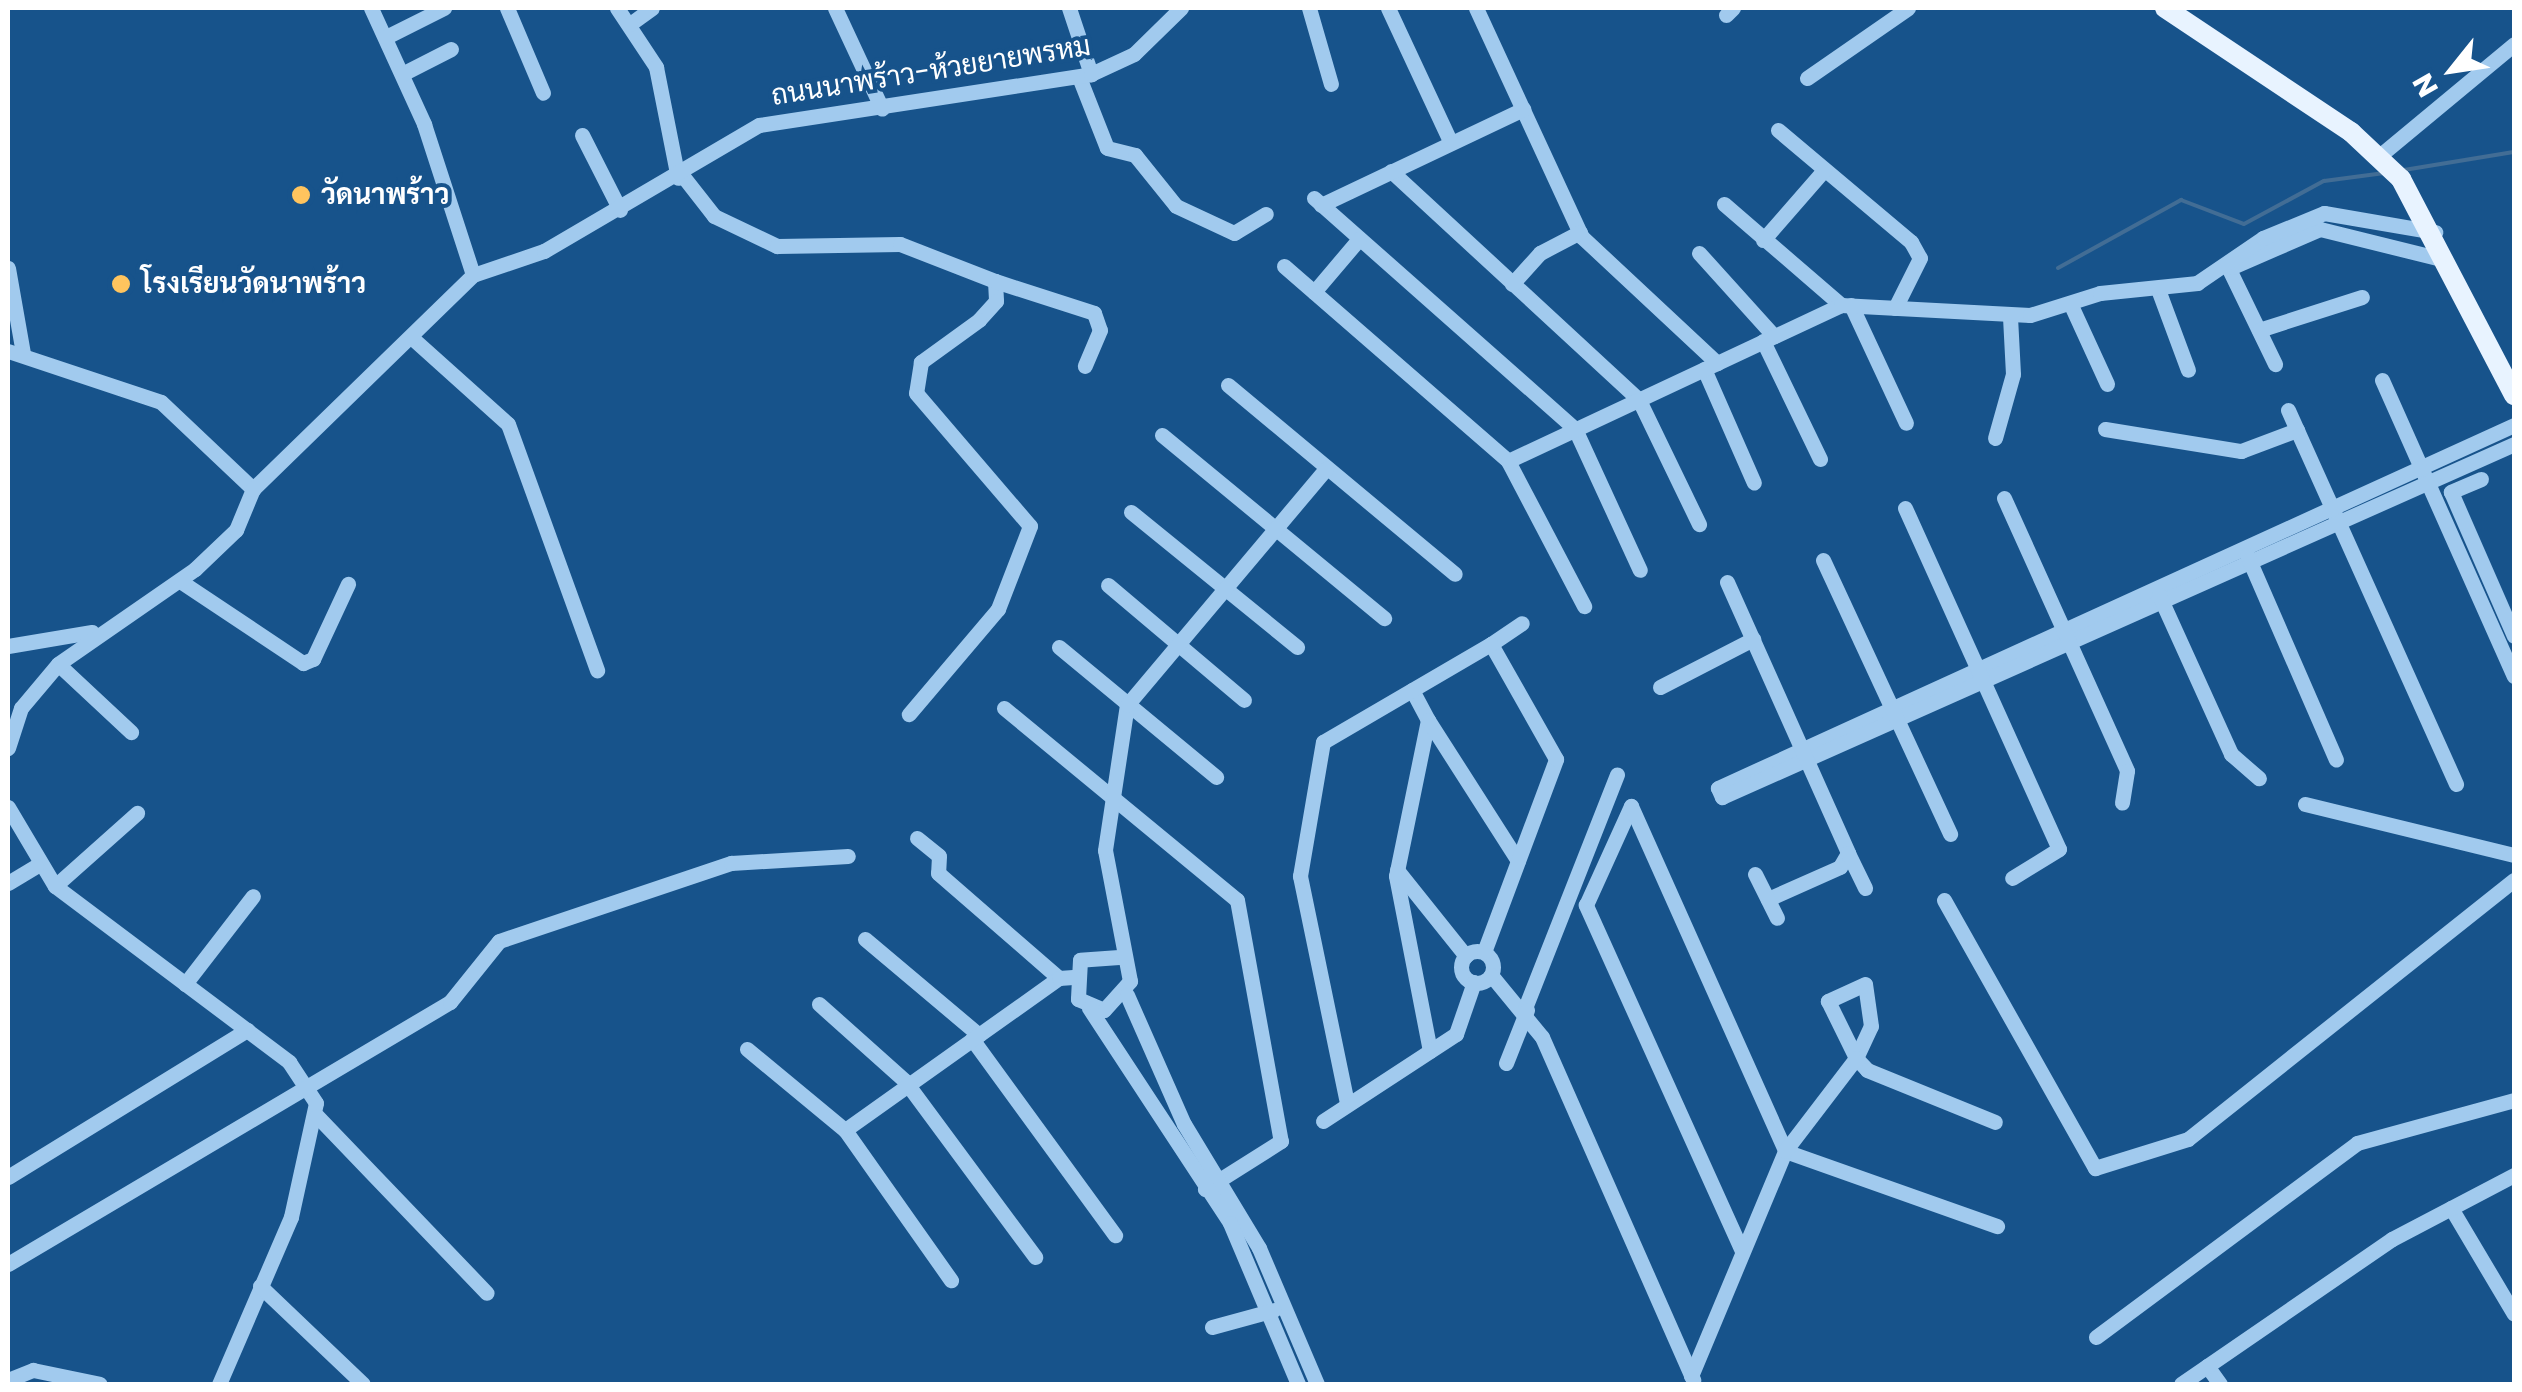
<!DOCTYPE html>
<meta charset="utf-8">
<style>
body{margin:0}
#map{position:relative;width:2522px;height:1392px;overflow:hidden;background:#17538b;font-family:Poppins,Sarabun,sans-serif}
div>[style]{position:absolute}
.stream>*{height:4px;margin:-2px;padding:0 2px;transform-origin:2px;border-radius:2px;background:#426d95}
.minor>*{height:15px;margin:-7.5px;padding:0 7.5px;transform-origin:7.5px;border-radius:7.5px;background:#a1caee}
.minor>.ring{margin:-7.5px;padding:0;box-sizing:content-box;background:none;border:15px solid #a1caee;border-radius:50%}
.major>*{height:20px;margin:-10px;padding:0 10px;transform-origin:10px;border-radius:10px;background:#e8f3ff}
.dots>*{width:28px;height:28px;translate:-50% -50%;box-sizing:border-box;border:5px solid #17538b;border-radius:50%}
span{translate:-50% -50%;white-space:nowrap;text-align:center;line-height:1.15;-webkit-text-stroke:8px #17538b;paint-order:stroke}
.street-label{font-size:28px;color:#fff}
.poi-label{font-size:28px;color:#fff;font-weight:700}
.left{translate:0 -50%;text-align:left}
.frame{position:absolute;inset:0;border:10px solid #fff;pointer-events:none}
.north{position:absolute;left:2402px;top:20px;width:100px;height:100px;-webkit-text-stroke:8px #17538b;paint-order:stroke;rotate:240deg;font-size:28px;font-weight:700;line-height:40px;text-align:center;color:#fff}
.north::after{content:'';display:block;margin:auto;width:35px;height:45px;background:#fff;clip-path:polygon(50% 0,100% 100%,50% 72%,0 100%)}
</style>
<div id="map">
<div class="stream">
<div style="left:2404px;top:170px;width:111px;rotate:-9.3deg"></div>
<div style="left:2058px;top:268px;width:141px;rotate:-28.9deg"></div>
<div style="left:2181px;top:200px;width:67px;rotate:20.9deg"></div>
<div style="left:2244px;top:224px;width:91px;rotate:-28.3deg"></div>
<div style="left:2324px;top:181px;width:61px;rotate:-7.6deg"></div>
</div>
<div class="minor">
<div style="left:371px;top:8px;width:128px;rotate:65.4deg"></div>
<div style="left:424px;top:124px;width:159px;rotate:72deg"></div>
<div style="left:507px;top:8px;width:92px;rotate:67deg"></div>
<div style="left:617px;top:8px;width:71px;rotate:56.5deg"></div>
<div style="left:656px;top:67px;width:113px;rotate:78.8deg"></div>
<div style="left:835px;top:8px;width:111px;rotate:65deg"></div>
<div style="left:1069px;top:8px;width:70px;rotate:71.6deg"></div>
<div style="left:1309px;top:8px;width:79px;rotate:73.9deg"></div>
<div style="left:1388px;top:8px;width:147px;rotate:65deg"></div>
<div style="left:1476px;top:8px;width:252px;rotate:65.2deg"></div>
<div style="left:1582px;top:237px;width:185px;rotate:43deg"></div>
<div style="left:1726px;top:15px;width:10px;rotate:-45deg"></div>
<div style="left:630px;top:24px;width:27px;rotate:-36deg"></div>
<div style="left:386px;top:37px;width:65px;rotate:-26.6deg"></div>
<div style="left:402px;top:74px;width:55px;rotate:-27deg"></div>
<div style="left:1079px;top:77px;width:76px;rotate:68.5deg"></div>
<div style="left:1107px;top:148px;width:29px;rotate:14deg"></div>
<div style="left:1135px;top:155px;width:65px;rotate:51.2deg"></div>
<div style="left:1176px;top:206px;width:64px;rotate:25deg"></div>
<div style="left:1234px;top:233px;width:37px;rotate:-31deg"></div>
<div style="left:1807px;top:78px;width:123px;rotate:-34.7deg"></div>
<div style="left:1778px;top:130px;width:174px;rotate:40.1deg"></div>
<div style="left:1911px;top:242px;width:18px;rotate:61deg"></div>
<div style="left:1920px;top:258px;width:56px;rotate:116.6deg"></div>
<div style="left:582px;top:135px;width:84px;rotate:63.1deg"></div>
<div style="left:2378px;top:157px;width:177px;rotate:-39.7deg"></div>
<div style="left:1391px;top:171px;width:338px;rotate:42.7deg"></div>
<div style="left:1639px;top:400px;width:138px;rotate:64.2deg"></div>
<div style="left:682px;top:175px;width:52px;rotate:52deg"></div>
<div style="left:714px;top:216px;width:70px;rotate:25.5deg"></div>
<div style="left:777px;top:246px;width:123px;rotate:-0.9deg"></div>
<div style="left:900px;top:244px;width:102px;rotate:21.3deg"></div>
<div style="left:995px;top:281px;width:20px;rotate:87deg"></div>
<div style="left:996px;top:301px;width:25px;rotate:132deg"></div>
<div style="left:979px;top:320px;width:72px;rotate:144.1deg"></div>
<div style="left:921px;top:362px;width:31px;rotate:99deg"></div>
<div style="left:916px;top:393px;width:175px;rotate:49.4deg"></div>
<div style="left:1030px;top:526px;width:89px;rotate:111.1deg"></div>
<div style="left:998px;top:609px;width:138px;rotate:130.3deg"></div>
<div style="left:1314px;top:198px;width:349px;rotate:41.5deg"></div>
<div style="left:1575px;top:429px;width:155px;rotate:65.3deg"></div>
<div style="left:1724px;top:204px;width:155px;rotate:40.8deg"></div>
<div style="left:1321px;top:205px;width:224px;rotate:-25.4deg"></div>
<div style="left:1763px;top:240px;width:93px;rotate:-48.9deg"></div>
<div style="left:1699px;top:253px;width:112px;rotate:47.9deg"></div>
<div style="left:1284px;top:266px;width:297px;rotate:41deg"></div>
<div style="left:1508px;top:461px;width:164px;rotate:62.3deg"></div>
<div style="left:2228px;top:267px;width:108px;rotate:64.1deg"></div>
<div style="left:2232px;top:267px;width:96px;rotate:-23.4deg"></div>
<div style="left:2320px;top:229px;width:129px;rotate:13.9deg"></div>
<div style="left:8px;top:268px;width:86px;rotate:80deg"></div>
<div style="left:995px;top:281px;width:104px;rotate:17.9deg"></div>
<div style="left:1094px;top:313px;width:18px;rotate:71deg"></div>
<div style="left:1100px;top:330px;width:39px;rotate:113deg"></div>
<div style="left:1512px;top:284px;width:42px;rotate:-47.9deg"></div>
<div style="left:1540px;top:253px;width:45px;rotate:-27.7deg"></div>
<div style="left:1314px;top:292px;width:70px;rotate:-49.7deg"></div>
<div style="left:2159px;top:292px;width:83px;rotate:69.6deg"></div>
<div style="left:2070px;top:303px;width:89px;rotate:65.4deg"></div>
<div style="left:1851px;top:305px;width:130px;rotate:65deg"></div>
<div style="left:2259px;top:330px;width:108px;rotate:-17.8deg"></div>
<div style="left:411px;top:337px;width:130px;rotate:41.9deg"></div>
<div style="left:508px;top:424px;width:262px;rotate:70.1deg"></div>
<div style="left:1763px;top:341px;width:131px;rotate:64.2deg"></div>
<div style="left:8px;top:351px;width:161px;rotate:18.4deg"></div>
<div style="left:161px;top:402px;width:127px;rotate:43.4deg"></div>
<div style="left:1704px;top:369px;width:124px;rotate:66.3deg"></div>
<div style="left:2382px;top:380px;width:324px;rotate:66deg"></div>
<div style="left:1228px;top:385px;width:295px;rotate:39.8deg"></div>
<div style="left:2288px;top:410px;width:410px;rotate:65.8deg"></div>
<div style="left:2514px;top:425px;width:875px;rotate:155.49deg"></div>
<div style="left:1718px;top:788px;width:10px;rotate:66deg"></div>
<div style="left:1722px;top:797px;width:867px;rotate:-24.02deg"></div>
<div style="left:2105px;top:429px;width:138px;rotate:9.2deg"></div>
<div style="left:2241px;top:451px;width:60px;rotate:-20.6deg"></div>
<div style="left:1162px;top:435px;width:288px;rotate:39.5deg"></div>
<div style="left:1995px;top:438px;width:66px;rotate:-74.3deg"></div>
<div style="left:2013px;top:374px;width:58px;rotate:-93deg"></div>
<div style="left:1508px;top:461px;width:368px;rotate:-25.1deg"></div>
<div style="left:1841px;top:305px;width:189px;rotate:3deg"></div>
<div style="left:2030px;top:315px;width:73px;rotate:-17.4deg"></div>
<div style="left:2100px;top:293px;width:98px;rotate:-5.9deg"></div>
<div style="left:2197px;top:283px;width:80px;rotate:-34.3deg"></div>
<div style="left:2263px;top:238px;width:66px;rotate:-22.3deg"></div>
<div style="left:2324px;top:213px;width:113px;rotate:9.7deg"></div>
<div style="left:2481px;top:479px;width:33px;rotate:157deg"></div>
<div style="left:2451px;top:492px;width:157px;rotate:66.4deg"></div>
<div style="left:2004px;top:498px;width:299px;rotate:65.7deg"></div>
<div style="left:2127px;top:771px;width:32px;rotate:99deg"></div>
<div style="left:1905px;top:508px;width:374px;rotate:65.7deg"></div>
<div style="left:2059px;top:849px;width:55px;rotate:148.3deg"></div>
<div style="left:1131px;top:512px;width:214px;rotate:39.1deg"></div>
<div style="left:2247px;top:555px;width:223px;rotate:66.5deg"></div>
<div style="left:1823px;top:560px;width:302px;rotate:65.1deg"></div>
<div style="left:180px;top:581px;width:148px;rotate:33.7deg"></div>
<div style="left:303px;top:663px;width:11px;rotate:-22deg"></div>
<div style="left:313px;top:659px;width:83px;rotate:-65deg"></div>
<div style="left:1727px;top:582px;width:297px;rotate:65.9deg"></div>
<div style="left:1848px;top:853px;width:16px;rotate:120deg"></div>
<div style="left:1840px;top:867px;width:79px;rotate:156deg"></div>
<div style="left:1108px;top:585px;width:178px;rotate:40.2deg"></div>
<div style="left:2159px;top:595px;width:175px;rotate:65.6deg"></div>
<div style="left:2231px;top:754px;width:37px;rotate:41deg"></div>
<div style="left:8px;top:646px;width:85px;rotate:-9.5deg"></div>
<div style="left:1059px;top:647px;width:204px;rotate:39.6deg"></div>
<div style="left:58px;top:664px;width:100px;rotate:43deg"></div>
<div style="left:1660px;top:687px;width:105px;rotate:-27.3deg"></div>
<div style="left:1412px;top:690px;width:34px;rotate:62deg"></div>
<div style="left:1428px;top:720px;width:159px;rotate:101.6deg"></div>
<div style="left:1396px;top:876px;width:178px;rotate:79deg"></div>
<div style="left:1004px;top:708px;width:302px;rotate:39.5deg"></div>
<div style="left:1237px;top:900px;width:245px;rotate:79.7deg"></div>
<div style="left:1281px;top:1141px;width:90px;rotate:147.7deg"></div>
<div style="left:1428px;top:720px;width:167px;rotate:57.4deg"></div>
<div style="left:8px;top:748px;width:42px;rotate:-72deg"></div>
<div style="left:21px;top:708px;width:57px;rotate:-49.9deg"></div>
<div style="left:58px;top:664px;width:167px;rotate:-34.7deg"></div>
<div style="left:195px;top:569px;width:57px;rotate:-43.6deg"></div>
<div style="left:236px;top:530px;width:44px;rotate:-67.5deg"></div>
<div style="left:253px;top:489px;width:307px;rotate:-44.2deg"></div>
<div style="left:473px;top:275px;width:75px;rotate:-18.7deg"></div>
<div style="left:544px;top:251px;width:249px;rotate:-30.4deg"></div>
<div style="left:759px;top:125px;width:336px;rotate:-8.7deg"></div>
<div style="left:1091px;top:74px;width:47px;rotate:-24.9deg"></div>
<div style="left:1134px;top:54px;width:66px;rotate:-44.4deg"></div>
<div style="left:2305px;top:804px;width:215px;rotate:13.7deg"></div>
<div style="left:8px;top:807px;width:92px;rotate:59.3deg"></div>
<div style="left:55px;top:886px;width:293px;rotate:36.9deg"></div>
<div style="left:289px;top:1062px;width:49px;rotate:56.6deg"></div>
<div style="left:316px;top:1103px;width:117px;rotate:102.4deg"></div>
<div style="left:291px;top:1217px;width:182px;rotate:113.3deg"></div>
<div style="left:917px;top:838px;width:28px;rotate:39deg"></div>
<div style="left:939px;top:856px;width:17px;rotate:93deg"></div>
<div style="left:938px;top:873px;width:160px;rotate:41deg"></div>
<div style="left:1848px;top:853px;width:39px;rotate:64deg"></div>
<div style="left:1397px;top:870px;width:110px;rotate:51.3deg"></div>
<div style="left:1755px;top:874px;width:49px;rotate:63.4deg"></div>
<div style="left:8px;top:883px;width:33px;rotate:-31deg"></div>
<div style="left:55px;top:886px;width:110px;rotate:-41.7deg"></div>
<div style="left:1944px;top:900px;width:308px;rotate:60.6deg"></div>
<div style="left:2095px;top:1168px;width:97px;rotate:-17.3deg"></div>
<div style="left:2188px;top:1139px;width:416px;rotate:-38.5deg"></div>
<div style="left:865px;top:939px;width:149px;rotate:40.1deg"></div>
<div class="ring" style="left:1461px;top:951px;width:17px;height:17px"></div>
<div style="left:1484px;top:952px;width:206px;rotate:-69.5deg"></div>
<div style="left:1556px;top:759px;width:132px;rotate:-119.5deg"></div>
<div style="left:1491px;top:644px;width:37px;rotate:-34deg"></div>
<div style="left:1119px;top:957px;width:39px;rotate:176deg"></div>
<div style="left:1080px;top:960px;width:39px;rotate:93deg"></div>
<div style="left:1078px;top:999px;width:28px;rotate:23deg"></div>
<div style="left:1104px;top:1010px;width:39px;rotate:-48deg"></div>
<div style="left:1130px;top:981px;width:133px;rotate:-100.8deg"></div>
<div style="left:1105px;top:850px;width:147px;rotate:-81.4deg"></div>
<div style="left:1127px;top:705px;width:309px;rotate:-49.9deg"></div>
<div style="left:1491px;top:975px;width:80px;rotate:50.6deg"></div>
<div style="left:1542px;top:1037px;width:375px;rotate:66.2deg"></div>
<div style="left:185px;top:984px;width:111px;rotate:-52.3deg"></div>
<div style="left:1127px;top:995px;width:141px;rotate:66.2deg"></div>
<div style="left:1184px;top:1124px;width:145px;rotate:58.8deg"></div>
<div style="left:1259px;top:1248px;width:148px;rotate:66.9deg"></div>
<div style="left:819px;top:1004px;width:115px;rotate:41.8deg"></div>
<div style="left:905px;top:1081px;width:219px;rotate:53.5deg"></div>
<div style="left:1089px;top:1008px;width:257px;rotate:56.7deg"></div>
<div style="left:1230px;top:1223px;width:175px;rotate:67.1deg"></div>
<div style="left:1525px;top:1008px;width:251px;rotate:-68.5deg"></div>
<div style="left:972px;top:1039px;width:243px;rotate:53.9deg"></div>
<div style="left:747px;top:1049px;width:127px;rotate:39.6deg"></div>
<div style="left:845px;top:1130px;width:184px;rotate:54.8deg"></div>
<div style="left:1506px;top:1063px;width:57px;rotate:-68.4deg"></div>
<div style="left:1347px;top:1103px;width:232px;rotate:-101.7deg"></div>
<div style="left:1300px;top:876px;width:136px;rotate:-80.3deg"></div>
<div style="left:1323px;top:742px;width:194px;rotate:-30.3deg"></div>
<div style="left:317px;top:1116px;width:245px;rotate:46.2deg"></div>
<div style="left:1323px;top:1121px;width:159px;rotate:-33.2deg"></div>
<div style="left:1456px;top:1034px;width:55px;rotate:-70.9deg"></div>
<div style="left:845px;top:1130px;width:262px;rotate:-35.4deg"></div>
<div style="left:1059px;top:978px;width:14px;rotate:-4deg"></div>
<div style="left:8px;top:1177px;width:281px;rotate:-31.6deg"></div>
<div style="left:2451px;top:1208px;width:123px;rotate:59.3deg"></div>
<div style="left:1742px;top:1251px;width:380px;rotate:-114.3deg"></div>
<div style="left:1586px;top:905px;width:109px;rotate:-65.6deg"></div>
<div style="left:1631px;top:806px;width:378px;rotate:65.9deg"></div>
<div style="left:1785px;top:1151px;width:225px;rotate:19.5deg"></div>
<div style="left:8px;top:1264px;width:514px;rotate:-30.66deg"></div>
<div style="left:450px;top:1002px;width:78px;rotate:-51.2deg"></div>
<div style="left:499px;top:941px;width:245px;rotate:-18.6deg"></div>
<div style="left:731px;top:863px;width:117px;rotate:-3.4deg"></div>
<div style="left:260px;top:1286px;width:142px;rotate:43.6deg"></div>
<div style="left:1212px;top:1327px;width:64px;rotate:-15.3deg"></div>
<div style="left:2096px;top:1337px;width:325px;rotate:-36.6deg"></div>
<div style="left:2357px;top:1143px;width:163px;rotate:-15.3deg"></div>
<div style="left:2207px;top:1366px;width:22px;rotate:54deg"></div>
<div style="left:1691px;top:1376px;width:244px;rotate:-67.3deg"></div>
<div style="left:1785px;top:1151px;width:117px;rotate:-52.6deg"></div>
<div style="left:1856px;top:1058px;width:35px;rotate:-65deg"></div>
<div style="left:1871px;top:1026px;width:42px;rotate:-98.1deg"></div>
<div style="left:1865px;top:984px;width:41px;rotate:155.3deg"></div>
<div style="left:1828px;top:1001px;width:64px;rotate:63.8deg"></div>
<div style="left:1856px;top:1058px;width:16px;rotate:47deg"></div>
<div style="left:1867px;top:1070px;width:138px;rotate:22.1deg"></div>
<div style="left:8px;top:1380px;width:27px;rotate:-22deg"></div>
<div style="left:33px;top:1370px;width:68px;rotate:11.8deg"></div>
<div style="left:2181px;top:1384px;width:256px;rotate:-34.5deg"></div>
<div style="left:2392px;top:1239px;width:138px;rotate:-27.7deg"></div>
</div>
<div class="major">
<div style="left:2165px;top:8px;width:224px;rotate:33.7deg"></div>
<div style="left:2351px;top:132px;width:69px;rotate:43.2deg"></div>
<div style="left:2401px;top:179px;width:244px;rotate:62.4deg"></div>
</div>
<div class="dots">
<div style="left:301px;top:195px;background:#ffc45e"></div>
<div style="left:121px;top:284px;background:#ffc45e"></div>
</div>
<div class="street-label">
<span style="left:931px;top:71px;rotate:-9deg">ถนนนาพร้าว-ห้วยยายพรหม</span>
</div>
<div class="poi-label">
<span class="left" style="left:321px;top:195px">วัดนาพร้าว</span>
<span class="left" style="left:141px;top:284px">โรงเรียนวัดนาพร้าว</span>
</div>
<div class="frame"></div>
<div class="north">N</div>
</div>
